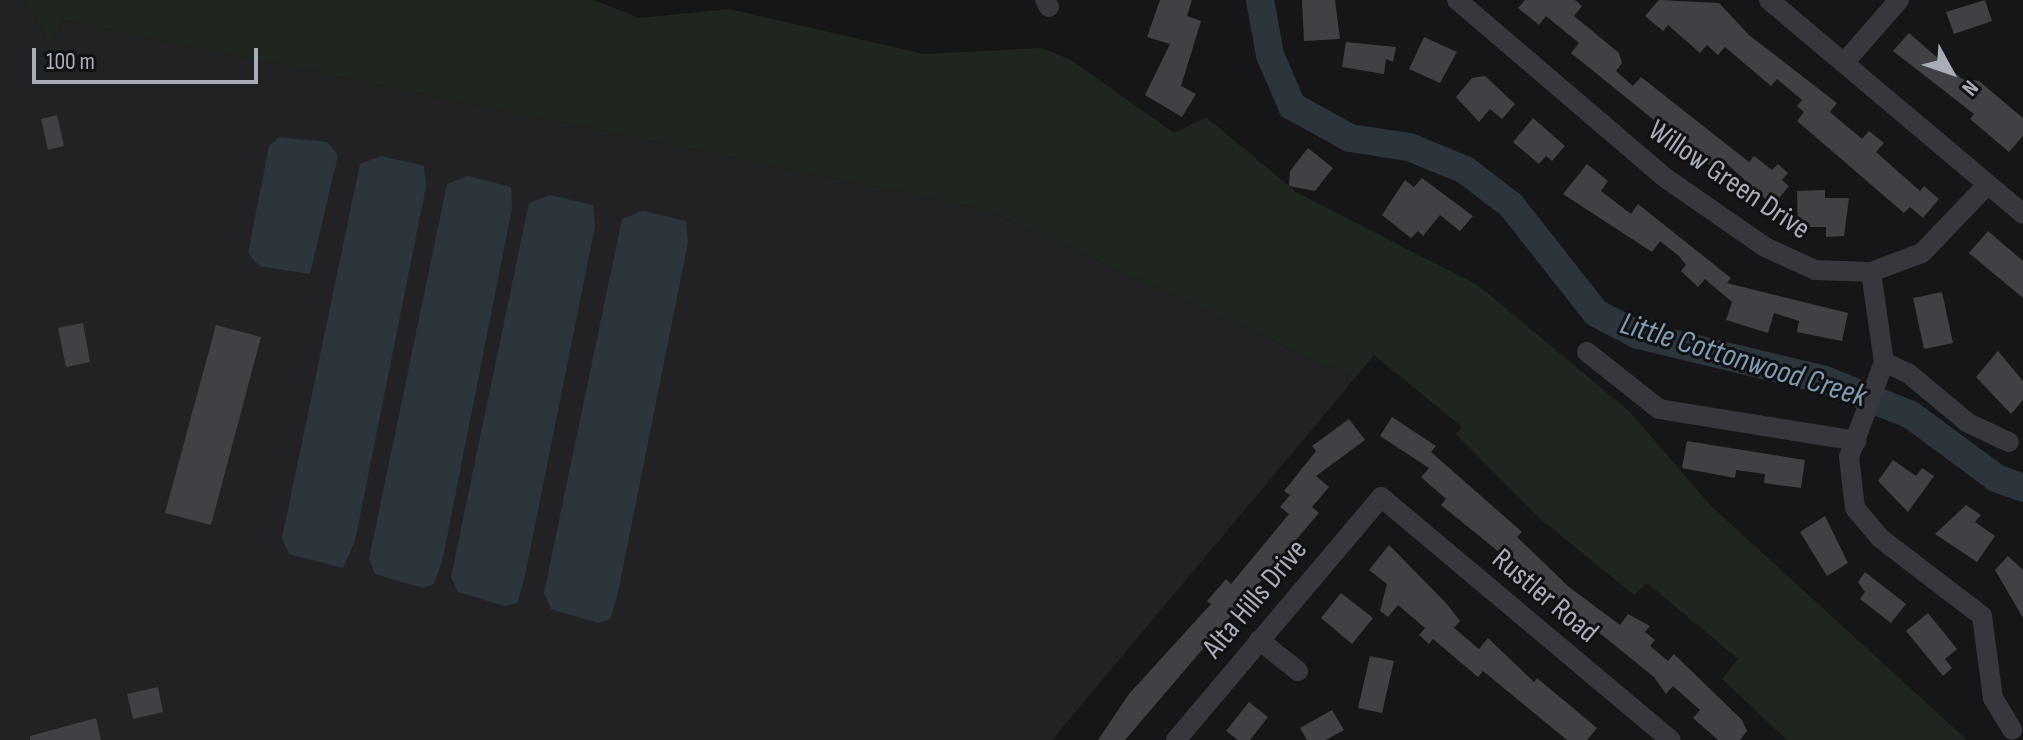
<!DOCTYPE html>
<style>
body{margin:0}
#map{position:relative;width:2023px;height:740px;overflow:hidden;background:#161618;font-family:"Sofia Sans Condensed",sans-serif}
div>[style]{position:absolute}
.built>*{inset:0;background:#222225}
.green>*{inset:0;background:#1e261f}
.water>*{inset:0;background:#2c353c}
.river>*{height:28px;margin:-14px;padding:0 14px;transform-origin:14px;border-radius:14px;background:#2c353c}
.building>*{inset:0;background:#404145}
.minor>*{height:20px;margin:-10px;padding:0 10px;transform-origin:10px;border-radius:10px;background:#37383d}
span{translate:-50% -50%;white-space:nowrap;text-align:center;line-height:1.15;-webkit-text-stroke:6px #111113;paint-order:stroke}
.street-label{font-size:30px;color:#a8adb8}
.water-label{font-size:32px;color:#7f9bb3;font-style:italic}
.north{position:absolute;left:1911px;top:32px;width:80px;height:80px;-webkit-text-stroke:6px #111113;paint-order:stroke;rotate:130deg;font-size:22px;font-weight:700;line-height:32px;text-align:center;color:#a8adb8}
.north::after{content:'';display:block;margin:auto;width:28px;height:36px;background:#a8adb8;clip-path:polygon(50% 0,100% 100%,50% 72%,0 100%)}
.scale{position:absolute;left:32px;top:48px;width:226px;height:36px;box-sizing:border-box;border:4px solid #a8adb8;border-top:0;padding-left:10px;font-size:24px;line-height:28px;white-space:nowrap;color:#a8adb8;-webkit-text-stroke:6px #111113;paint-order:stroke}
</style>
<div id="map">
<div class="built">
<div style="clip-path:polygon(0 0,25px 0,50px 44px,63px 20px,984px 209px,1355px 378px,1052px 740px,0 740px)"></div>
</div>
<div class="green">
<div style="clip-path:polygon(25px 0,594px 0,639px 18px,729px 9px,924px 54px,1042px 48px,1071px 60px,1174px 133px,1206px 117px,1296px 192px,1479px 286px,1630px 412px,1711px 506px,1967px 740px,1787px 740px,1722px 679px,1738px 659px,1647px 583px,1634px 595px,1538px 517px,1456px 434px,1462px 427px,1374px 355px,1355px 378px,984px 209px,63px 20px,50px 44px)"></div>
</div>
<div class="water">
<div style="clip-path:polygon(279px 137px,327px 142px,338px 155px,310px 274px,259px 266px,248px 253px,269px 146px)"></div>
<div style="clip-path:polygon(381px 156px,424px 166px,426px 187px,355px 541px,343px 568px,289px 554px,282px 538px,360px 164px)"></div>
<div style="clip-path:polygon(468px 176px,511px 187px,512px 208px,442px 562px,434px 584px,423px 588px,375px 574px,369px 559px,447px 184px)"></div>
<div style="clip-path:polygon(550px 195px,593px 205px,595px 226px,524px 580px,517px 603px,505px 606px,458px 592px,451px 577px,529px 203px)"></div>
<div style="clip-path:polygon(643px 211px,686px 221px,688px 242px,617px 597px,610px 619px,598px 623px,551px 609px,544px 593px,622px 219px)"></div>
</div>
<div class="river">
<div style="left:1260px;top:0;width:56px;rotate:79.7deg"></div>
<div style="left:1270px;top:55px;width:56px;rotate:66.7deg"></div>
<div style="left:1292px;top:106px;width:66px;rotate:28.9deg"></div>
<div style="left:1350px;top:138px;width:60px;rotate:8.7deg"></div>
<div style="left:1409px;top:147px;width:61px;rotate:22.3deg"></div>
<div style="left:1465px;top:170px;width:58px;rotate:37.3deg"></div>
<div style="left:1511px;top:205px;width:137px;rotate:51.8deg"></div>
<div style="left:1596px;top:313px;width:47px;rotate:27.6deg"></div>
<div style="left:1638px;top:335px;width:192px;rotate:13.5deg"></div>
<div style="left:1825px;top:380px;width:93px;rotate:22.1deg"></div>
<div style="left:1911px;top:415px;width:106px;rotate:36.5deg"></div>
<div style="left:1996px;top:478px;width:29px;rotate:20deg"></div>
</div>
<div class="building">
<div style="clip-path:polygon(1160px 0,1192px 0,1187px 16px,1201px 21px,1181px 86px,1196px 94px,1182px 117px,1145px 95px,1170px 44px,1147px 37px)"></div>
<div style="clip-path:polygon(1302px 0,1335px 0,1340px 39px,1304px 41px)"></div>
<div style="clip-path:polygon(1525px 0,1575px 0,1582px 6px,1574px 16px,1619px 53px,1622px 63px,1616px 71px,1633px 86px,1641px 77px,1749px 162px,1754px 156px,1772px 170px,1778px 164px,1788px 173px,1782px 180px,1789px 186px,1773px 206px,1725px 162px,1717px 171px,1571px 53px,1579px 43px,1546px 16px,1539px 25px,1518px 8px)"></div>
<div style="clip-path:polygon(1659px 0,1719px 3px,1749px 35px,1837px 103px,1830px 112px,1862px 139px,1869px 131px,1884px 143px,1876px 152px,1920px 191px,1924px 186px,1939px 199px,1923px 218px,1910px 207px,1904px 213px,1797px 121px,1804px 112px,1797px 106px,1802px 100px,1777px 79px,1771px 86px,1725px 47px,1718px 55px,1707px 45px,1700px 53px,1668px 25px,1663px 31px,1645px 16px)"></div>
<div style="clip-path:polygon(1985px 0,1992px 21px,1954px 34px,1946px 12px)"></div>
<div style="clip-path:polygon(1909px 33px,1962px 79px,1979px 81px,2023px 118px,2023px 136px,2009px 152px,1970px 119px,1974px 114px,1893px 51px)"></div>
<div style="clip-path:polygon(1424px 37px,1457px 52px,1440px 83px,1409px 69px)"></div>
<div style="clip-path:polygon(1346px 42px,1396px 47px,1393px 62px,1386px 59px,1384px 74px,1342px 67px)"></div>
<div style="clip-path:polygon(1485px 76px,1515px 104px,1502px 119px,1490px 109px,1479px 122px,1456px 97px,1472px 78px)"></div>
<div style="clip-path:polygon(57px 115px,64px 146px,48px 150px,41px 119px)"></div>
<div style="clip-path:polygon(1533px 118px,1565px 146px,1552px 161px,1546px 156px,1539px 164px,1513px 142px)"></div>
<div style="clip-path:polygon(1308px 148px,1333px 168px,1315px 191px,1289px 186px,1290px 171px)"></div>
<div style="clip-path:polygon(1587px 164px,1608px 181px,1601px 191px,1631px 214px,1638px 204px,1731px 278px,1727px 283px,1848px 313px,1842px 341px,1797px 332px,1799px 321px,1774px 313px,1768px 333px,1726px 320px,1732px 302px,1705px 279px,1698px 287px,1681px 271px,1686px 265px,1679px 256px,1660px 241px,1652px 252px,1563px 194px)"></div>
<div style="clip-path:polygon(1422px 178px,1473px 216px,1460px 231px,1440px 215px,1423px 236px,1418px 231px,1411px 238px,1382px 215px,1405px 180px,1414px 187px)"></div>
<div style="clip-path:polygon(1825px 190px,1825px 198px,1849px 198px,1844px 236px,1826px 237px,1826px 227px,1798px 227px,1797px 191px)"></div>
<div style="clip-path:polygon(1988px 231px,2023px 261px,2023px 298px,1969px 253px)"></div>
<div style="clip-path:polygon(1942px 292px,1953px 343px,1924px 349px,1913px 298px)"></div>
<div style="clip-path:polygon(83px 323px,90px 362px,66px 367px,58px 328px)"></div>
<div style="clip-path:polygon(216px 325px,261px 337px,211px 525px,165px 513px)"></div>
<div style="clip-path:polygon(1998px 351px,2023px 381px,2023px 400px,2011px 414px,1976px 377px)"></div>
<div style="clip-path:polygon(1392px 417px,1436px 446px,1431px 452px,1522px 532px,1517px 537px,1569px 587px,1620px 625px,1628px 614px,1650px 626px,1645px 632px,1655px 640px,1650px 646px,1668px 661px,1674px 654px,1742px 720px,1747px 731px,1740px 740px,1718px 740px,1693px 718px,1700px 710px,1673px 686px,1666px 694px,1654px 677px,1441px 505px,1446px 499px,1421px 477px,1429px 468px,1380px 436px)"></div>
<div style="clip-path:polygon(1349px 419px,1365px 440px,1316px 476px,1329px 487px,1312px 507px,1319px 513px,1125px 740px,1098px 740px,1129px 694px,1211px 604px,1207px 601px,1226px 579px,1231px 584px,1289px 514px,1280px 507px,1290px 495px,1284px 491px,1316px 451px,1312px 446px)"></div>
<div style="clip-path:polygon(1687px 441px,1805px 460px,1801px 488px,1764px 483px,1765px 474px,1736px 470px,1735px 478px,1682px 468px)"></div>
<div style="clip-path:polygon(1893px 460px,1916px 476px,1922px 468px,1934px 476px,1908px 512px,1878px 481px)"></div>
<div style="clip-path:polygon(1966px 505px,1981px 515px,1975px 522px,1995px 536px,1977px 562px,1935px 534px)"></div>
<div style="clip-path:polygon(1825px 516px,1848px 563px,1827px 576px,1800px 532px)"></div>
<div style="clip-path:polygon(1389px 545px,1446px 603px,1460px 621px,1454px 628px,1479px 649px,1488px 638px,1534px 682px,1537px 678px,1597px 728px,1587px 740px,1567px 740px,1483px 671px,1478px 677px,1433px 639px,1429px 644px,1419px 635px,1425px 628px,1398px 605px,1388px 617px,1380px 611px,1387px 584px,1369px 570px)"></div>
<div style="clip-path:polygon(2008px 556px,2023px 570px,2023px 618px,1995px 570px)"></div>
<div style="clip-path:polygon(1865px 572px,1906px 604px,1891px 623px,1860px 599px,1865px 592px,1858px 582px)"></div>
<div style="clip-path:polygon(1341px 593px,1373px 618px,1352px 644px,1321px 618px)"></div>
<div style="clip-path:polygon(1928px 613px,1957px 649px,1945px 659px,1952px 668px,1943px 676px,1906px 631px)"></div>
<div style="clip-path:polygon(1370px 656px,1394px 661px,1382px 713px,1358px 708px)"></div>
<div style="clip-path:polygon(158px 687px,163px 712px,133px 719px,127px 694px)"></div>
<div style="clip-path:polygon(1249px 702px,1268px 717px,1250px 740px,1238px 740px,1226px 731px)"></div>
<div style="clip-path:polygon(1332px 710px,1344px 730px,1326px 740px,1307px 740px,1300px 728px)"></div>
<div style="clip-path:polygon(96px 718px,101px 740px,30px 740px,30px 736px)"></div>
</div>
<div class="minor">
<div style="left:1045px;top:0;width:8px;rotate:60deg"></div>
<div style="left:1457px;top:0;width:272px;rotate:40.5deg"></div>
<div style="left:1664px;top:177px;width:123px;rotate:34.7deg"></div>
<div style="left:1765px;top:247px;width:55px;rotate:24.7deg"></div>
<div style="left:1815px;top:270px;width:56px;rotate:2deg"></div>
<div style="left:1871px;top:272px;width:54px;rotate:-20.4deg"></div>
<div style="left:1922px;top:253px;width:95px;rotate:-46.3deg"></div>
<div style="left:1769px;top:0;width:332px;rotate:40.1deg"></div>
<div style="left:1844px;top:63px;width:84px;rotate:-48.9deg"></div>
<div style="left:1871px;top:272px;width:91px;rotate:81.8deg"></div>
<div style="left:1884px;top:362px;width:101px;rotate:110.2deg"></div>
<div style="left:1849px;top:457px;width:51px;rotate:83.3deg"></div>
<div style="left:1855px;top:508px;width:39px;rotate:50deg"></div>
<div style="left:1880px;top:538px;width:128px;rotate:37.4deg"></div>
<div style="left:1982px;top:616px;width:83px;rotate:82.4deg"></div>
<div style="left:1993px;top:698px;width:37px;rotate:59deg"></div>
<div style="left:1587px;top:352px;width:92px;rotate:38.4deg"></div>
<div style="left:1659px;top:409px;width:200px;rotate:9.2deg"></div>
<div style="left:1884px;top:362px;width:26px;rotate:25deg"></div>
<div style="left:1908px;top:373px;width:78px;rotate:39.8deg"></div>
<div style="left:1968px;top:423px;width:45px;rotate:24.9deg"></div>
<div style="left:1259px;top:640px;width:50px;rotate:38.5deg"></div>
<div style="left:1176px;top:740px;width:318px;rotate:-49.8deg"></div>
<div style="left:1381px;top:497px;width:378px;rotate:40deg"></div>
</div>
<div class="street-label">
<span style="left:1729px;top:180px;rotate:34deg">Willow Green Drive</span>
<span style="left:1545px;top:596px;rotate:40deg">Rustler Road</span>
<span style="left:1255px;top:599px;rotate:-50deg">Alta Hills Drive</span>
</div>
<div class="water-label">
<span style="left:1743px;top:361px;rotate:17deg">Little Cottonwood Creek</span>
</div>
<div class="north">N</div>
<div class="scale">100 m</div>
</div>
